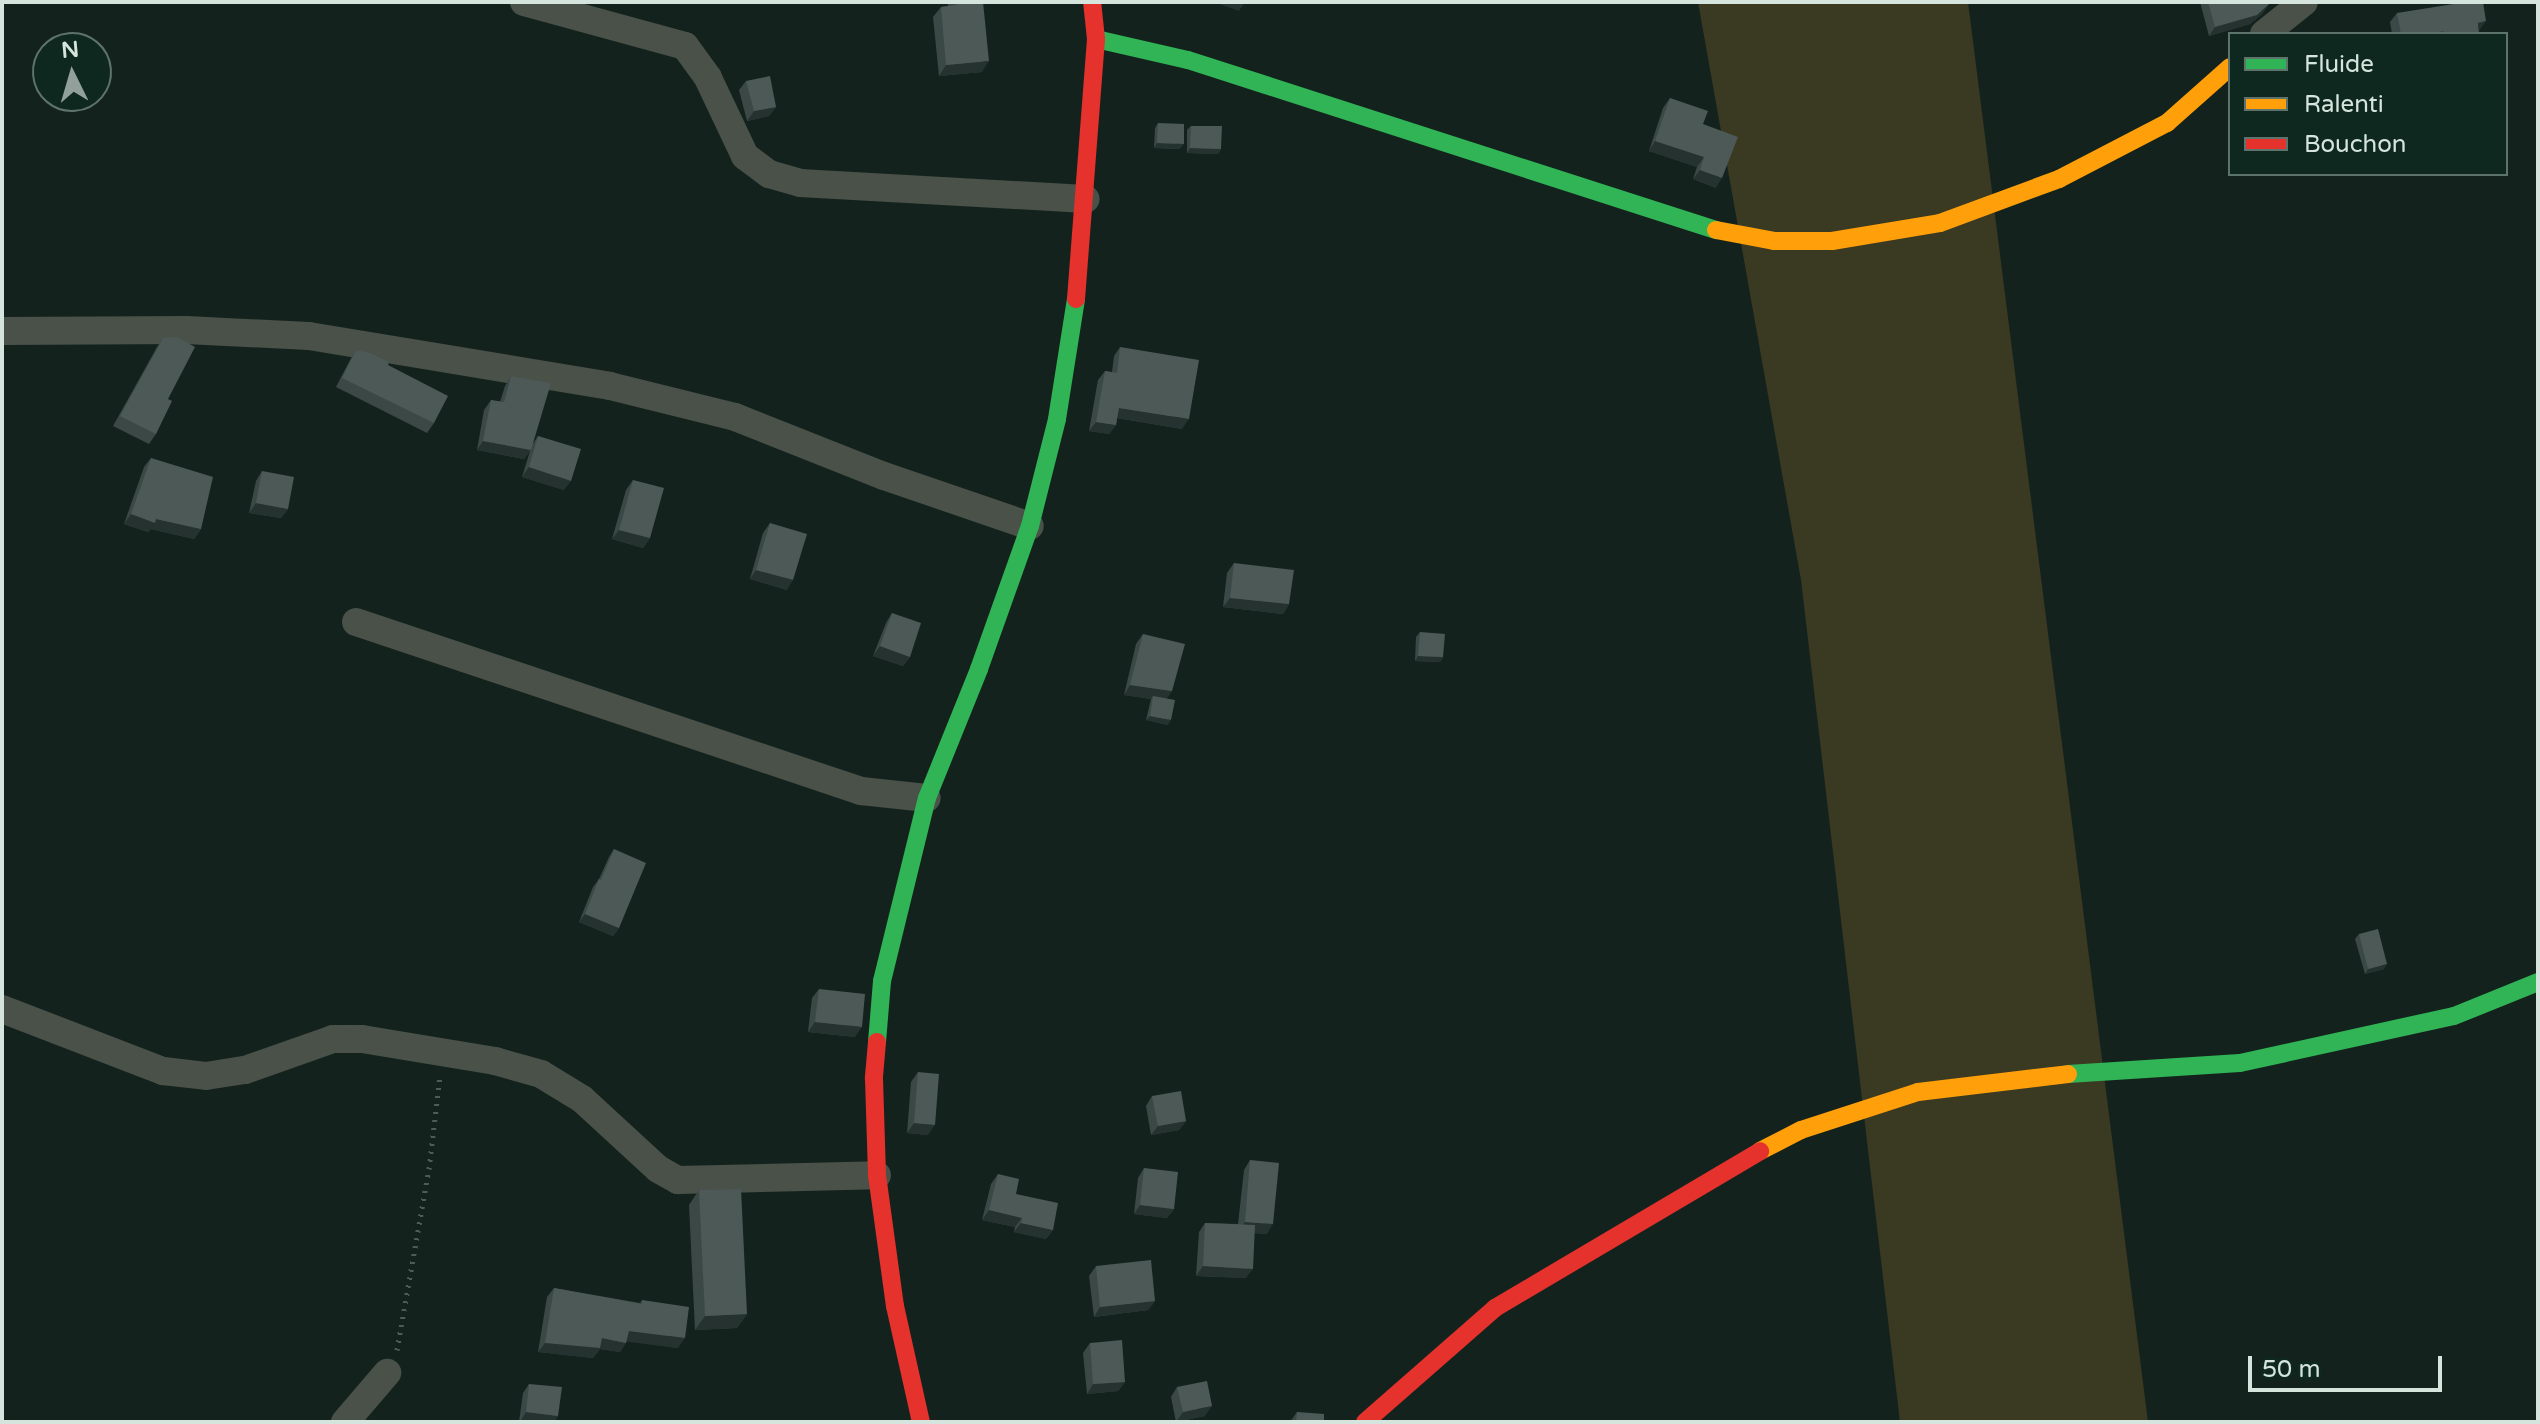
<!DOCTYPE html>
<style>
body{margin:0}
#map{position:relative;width:2540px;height:1424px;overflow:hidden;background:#14221e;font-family:"Varela Round",sans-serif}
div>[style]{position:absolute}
.green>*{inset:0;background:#3a3922}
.path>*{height:5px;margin-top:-2.5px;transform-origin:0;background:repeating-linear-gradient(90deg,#525a54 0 2px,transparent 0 8px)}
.street>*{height:28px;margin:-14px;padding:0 14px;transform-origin:14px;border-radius:14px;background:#495149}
.fast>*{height:18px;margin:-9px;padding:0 9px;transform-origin:9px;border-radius:9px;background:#30b455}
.slow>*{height:18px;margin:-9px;padding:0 9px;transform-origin:9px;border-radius:9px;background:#ff9f0a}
.jam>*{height:18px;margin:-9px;padding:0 9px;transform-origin:9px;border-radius:9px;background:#e5322d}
.wall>*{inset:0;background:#3c4846}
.shaded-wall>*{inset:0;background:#25322f}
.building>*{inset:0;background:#4c5957}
span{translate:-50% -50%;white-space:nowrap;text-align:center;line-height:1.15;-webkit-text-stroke:6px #0e2820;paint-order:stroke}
.frame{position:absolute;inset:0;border:4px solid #d5e4dd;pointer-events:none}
.legend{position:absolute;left:2228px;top:32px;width:280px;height:144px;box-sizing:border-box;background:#0e2820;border:2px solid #5e736c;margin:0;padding:10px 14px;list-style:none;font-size:24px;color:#d5e4dd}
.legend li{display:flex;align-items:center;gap:16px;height:40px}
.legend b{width:40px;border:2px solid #5e736c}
.north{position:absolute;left:32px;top:32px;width:80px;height:80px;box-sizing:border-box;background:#0e2820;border:2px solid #5e736c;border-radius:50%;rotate:355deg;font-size:22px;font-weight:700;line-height:32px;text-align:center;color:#d5e4dd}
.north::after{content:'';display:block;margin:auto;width:28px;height:36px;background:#91a09a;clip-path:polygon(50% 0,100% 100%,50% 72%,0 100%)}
.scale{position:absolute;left:2248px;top:1356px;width:194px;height:36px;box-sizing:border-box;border:4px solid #d5e4dd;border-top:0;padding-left:10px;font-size:24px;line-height:28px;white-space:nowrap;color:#d5e4dd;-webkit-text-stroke:6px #0e2820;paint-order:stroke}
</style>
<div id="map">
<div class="green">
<div style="clip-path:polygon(1698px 2px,1968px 2px,2148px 1422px,1900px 1422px,1801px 580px)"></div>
</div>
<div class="path">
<div style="left:397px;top:1350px;width:184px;rotate:-80deg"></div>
<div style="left:429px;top:1169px;width:94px;rotate:-83.3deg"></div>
</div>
<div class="street">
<div style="left:524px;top:2px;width:167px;rotate:15.3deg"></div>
<div style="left:685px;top:46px;width:39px;rotate:54deg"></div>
<div style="left:708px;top:78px;width:86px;rotate:64.6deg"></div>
<div style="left:745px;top:156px;width:30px;rotate:37deg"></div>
<div style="left:769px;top:174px;width:32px;rotate:16deg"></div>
<div style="left:800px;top:183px;width:286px;rotate:3.2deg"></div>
<div style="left:2264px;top:34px;width:51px;rotate:-38.7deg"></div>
<div style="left:2px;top:331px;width:184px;rotate:-0.3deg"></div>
<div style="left:186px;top:330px;width:123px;rotate:2.8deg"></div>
<div style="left:309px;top:336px;width:305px;rotate:9.4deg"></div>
<div style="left:610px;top:386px;width:129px;rotate:13.9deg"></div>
<div style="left:735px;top:417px;width:160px;rotate:21.6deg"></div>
<div style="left:884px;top:476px;width:154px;rotate:18.9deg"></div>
<div style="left:356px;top:622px;width:533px;rotate:18.5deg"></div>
<div style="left:861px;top:791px;width:66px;rotate:6.1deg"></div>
<div style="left:2px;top:1009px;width:173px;rotate:21.1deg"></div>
<div style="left:163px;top:1071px;width:43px;rotate:6.6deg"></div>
<div style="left:206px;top:1076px;width:39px;rotate:-9deg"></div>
<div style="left:245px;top:1070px;width:93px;rotate:-19.4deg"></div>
<div style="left:333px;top:1039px;width:29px"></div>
<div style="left:362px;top:1039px;width:135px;rotate:9.4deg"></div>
<div style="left:495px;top:1061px;width:48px;rotate:15.8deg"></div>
<div style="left:541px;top:1074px;width:48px;rotate:31.4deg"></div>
<div style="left:582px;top:1099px;width:103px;rotate:42.6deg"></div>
<div style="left:658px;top:1169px;width:23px;rotate:29deg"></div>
<div style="left:678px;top:1180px;width:199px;rotate:-1.4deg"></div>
<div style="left:345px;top:1422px;width:65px;rotate:-49.4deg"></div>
</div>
<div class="fast">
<div style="left:1096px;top:39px;width:94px;rotate:12.9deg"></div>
<div style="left:1188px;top:60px;width:555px;rotate:17.85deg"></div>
<div style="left:877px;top:1042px;width:61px;rotate:-85.3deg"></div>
<div style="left:882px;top:981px;width:188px;rotate:-76.2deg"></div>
<div style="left:927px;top:798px;width:139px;rotate:-68deg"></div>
<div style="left:979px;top:669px;width:152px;rotate:-70.4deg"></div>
<div style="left:1030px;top:526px;width:110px;rotate:-75.8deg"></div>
<div style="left:1057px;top:419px;width:121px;rotate:-81deg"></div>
<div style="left:2068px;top:1074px;width:172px;rotate:-3.7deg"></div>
<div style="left:2240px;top:1063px;width:219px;rotate:-12.4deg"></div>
<div style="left:2454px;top:1016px;width:91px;rotate:-22deg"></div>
</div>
<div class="slow">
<div style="left:1716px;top:230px;width:59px;rotate:10.7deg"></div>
<div style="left:1774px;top:241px;width:58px"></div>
<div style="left:1832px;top:241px;width:109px;rotate:-9.5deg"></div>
<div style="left:1940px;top:223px;width:127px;rotate:-20.3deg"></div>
<div style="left:2059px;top:179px;width:122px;rotate:-27.4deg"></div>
<div style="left:2167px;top:123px;width:84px;rotate:-41.6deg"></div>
<div style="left:1760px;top:1151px;width:46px;rotate:-27.1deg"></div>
<div style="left:1801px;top:1130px;width:123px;rotate:-18deg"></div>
<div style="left:1918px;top:1092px;width:151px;rotate:-6.8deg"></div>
</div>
<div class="jam">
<div style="left:1076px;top:299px;width:261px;rotate:-85.6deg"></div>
<div style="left:1096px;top:39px;width:37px;rotate:-96deg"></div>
<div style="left:877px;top:1042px;width:37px;rotate:95deg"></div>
<div style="left:874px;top:1079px;width:96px;rotate:88.2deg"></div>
<div style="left:877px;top:1175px;width:132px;rotate:82.2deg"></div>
<div style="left:895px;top:1306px;width:119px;rotate:77.4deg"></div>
<div style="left:1365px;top:1422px;width:173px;rotate:-41.2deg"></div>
<div style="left:1495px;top:1308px;width:308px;rotate:-30.6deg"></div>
</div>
<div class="wall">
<div style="clip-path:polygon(948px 2px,983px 2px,982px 72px,939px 76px,933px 17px,941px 7px,948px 6px)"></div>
<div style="clip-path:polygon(2200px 2px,2268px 2px,2269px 4px,2262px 14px,2250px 24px,2209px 36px)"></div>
<div style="clip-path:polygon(2397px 13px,2479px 31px,2479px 34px,2392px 34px,2390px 22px)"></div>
<div style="clip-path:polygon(746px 81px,776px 107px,769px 116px,747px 121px,739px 90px)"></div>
<div style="clip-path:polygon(1670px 98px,1703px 124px,1716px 188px,1693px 179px,1697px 167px,1649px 151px,1663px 108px)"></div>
<div style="clip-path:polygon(1158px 123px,1180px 149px,1154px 148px,1155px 128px)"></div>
<div style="clip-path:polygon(1191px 126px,1221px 149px,1218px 154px,1187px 153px,1187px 130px)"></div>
<div style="clip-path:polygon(163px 338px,168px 399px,156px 434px,149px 444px,113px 426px,157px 347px)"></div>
<div style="clip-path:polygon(1120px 347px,1182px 429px,1117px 418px,1116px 425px,1109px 434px,1089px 431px,1098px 380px,1105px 371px,1112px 372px,1114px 356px)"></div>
<div style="clip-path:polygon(356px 350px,388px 365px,434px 423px,427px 433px,336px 387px,350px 360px)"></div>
<div style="clip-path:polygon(511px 376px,532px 445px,538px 436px,564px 490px,522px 477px,530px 451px,524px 459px,477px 450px,484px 410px,491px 400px,500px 402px,505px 386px)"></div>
<div style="clip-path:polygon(151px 458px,201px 529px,194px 539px,151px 529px,148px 532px,124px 524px,144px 467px)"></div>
<div style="clip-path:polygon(262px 471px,288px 509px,281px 518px,249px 513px,256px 481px)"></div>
<div style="clip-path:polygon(633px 480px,650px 538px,643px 548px,612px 539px,626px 490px)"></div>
<div style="clip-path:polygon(770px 523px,787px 590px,750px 579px,763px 533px)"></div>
<div style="clip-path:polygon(1234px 563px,1289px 604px,1283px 614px,1223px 607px,1227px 573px)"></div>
<div style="clip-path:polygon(892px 613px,910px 657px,903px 666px,873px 656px,886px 623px)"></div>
<div style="clip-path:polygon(1420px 632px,1443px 657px,1440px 662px,1415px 661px,1416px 637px)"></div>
<div style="clip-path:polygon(1143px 634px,1172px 691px,1167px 698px,1168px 725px,1146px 720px,1151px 699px,1124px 695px,1136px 644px)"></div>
<div style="clip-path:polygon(614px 849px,619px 928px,613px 936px,579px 922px,593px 887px,599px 879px,609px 857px)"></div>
<div style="clip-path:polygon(2359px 934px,2384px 969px,2365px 974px,2355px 939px)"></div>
<div style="clip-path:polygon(819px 989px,855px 1037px,808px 1032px,812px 998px)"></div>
<div style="clip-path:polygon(918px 1072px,928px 1135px,907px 1133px,911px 1082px)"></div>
<div style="clip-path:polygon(1152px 1096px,1186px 1121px,1179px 1130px,1151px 1135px,1146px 1106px)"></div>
<div style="clip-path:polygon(1250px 1160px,1267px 1234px,1254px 1233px,1246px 1278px,1196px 1276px,1199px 1232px,1205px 1223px,1238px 1224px,1244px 1170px)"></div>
<div style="clip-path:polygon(1144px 1168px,1174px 1209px,1167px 1218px,1134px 1214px,1138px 1178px)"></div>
<div style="clip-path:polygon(998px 1174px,1016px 1194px,1053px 1230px,1046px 1239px,1014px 1232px,1015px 1227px,982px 1220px,991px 1184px)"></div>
<div style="clip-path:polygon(699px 1190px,747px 1314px,737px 1328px,695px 1330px,689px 1205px)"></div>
<div style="clip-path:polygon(1096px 1266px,1155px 1301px,1148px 1310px,1094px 1317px,1089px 1276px)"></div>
<div style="clip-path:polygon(554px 1288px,640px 1303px,642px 1300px,678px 1348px,627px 1341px,620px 1352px,600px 1349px,593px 1358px,538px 1352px,547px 1297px)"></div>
<div style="clip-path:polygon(1090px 1343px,1125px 1382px,1118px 1391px,1087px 1394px,1083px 1353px)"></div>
<div style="clip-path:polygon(529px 1384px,558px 1416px,554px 1422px,519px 1422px,523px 1393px)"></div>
<div style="clip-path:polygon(1177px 1387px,1205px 1416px,1176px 1422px,1171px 1397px)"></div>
<div style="clip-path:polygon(1297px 1412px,1324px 1422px,1290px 1422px)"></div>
</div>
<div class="shaded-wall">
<div style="clip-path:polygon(1214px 2px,1245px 2px,1239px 11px)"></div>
<div style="clip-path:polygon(2269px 4px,2262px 14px,2250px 24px,2209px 36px,2215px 27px)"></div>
<div style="clip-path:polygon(2486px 21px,2479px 31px,2478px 23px)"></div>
<div style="clip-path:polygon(989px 61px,982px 72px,939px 76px,946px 65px)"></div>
<div style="clip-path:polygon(776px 107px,769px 116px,747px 121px,754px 111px)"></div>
<div style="clip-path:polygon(1655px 141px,1704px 157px,1697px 167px,1649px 151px)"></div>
<div style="clip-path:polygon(1157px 143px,1184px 144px,1180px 149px,1154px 148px)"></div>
<div style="clip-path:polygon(1190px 148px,1221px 149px,1218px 154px,1187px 153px)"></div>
<div style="clip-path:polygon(1700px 170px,1722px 178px,1716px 188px,1693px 179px)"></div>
<div style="clip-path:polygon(1119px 408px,1189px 419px,1182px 429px,1112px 417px)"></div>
<div style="clip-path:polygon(1096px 422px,1116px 425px,1109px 434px,1089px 431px)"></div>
<div style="clip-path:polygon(483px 441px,531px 450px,524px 459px,477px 450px)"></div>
<div style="clip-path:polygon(529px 467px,571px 481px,564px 490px,522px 477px)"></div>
<div style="clip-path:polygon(256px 503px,288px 509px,281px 518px,249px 513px)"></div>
<div style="clip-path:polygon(131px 514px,156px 519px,201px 529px,194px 539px,151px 529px,148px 532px,124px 524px)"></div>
<div style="clip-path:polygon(619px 530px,650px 538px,643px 548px,612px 539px)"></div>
<div style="clip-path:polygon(756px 570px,793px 580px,787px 590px,750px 579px)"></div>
<div style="clip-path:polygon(1230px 598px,1289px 604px,1283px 614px,1223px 607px)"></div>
<div style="clip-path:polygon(880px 646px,910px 657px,903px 666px,873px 656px)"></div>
<div style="clip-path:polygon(1418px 656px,1443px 657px,1440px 662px,1415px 661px)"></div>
<div style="clip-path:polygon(1130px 685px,1172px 691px,1165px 701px,1153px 696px,1151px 699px,1124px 695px)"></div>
<div style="clip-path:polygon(1150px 716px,1171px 720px,1168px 725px,1146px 720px)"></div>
<div style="clip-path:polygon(585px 914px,619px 928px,613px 936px,579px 922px)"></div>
<div style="clip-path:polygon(2387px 964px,2384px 969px,2365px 974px,2368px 969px)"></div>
<div style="clip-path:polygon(815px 1022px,862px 1027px,855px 1037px,808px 1032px)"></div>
<div style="clip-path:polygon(1186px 1121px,1179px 1130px,1151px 1135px,1158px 1126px)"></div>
<div style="clip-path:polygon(914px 1123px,935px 1125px,928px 1135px,907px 1133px)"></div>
<div style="clip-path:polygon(1140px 1205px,1174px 1209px,1167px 1218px,1134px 1214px)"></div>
<div style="clip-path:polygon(989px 1210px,1022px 1218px,1015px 1227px,982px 1220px)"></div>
<div style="clip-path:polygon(1245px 1222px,1273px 1224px,1267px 1234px,1238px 1231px)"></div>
<div style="clip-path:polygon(1021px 1223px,1053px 1230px,1046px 1239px,1014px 1232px)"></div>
<div style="clip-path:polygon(1203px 1266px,1253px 1269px,1246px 1278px,1196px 1276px)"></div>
<div style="clip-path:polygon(1155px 1301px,1148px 1310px,1094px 1317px,1100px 1307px)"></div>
<div style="clip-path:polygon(747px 1314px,737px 1328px,695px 1330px,705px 1316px)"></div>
<div style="clip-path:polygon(629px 1331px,685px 1338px,678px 1348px,622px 1341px)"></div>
<div style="clip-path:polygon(602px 1338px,626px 1343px,620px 1352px,600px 1349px,593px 1358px,538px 1352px,545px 1343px)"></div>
<div style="clip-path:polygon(1125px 1382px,1118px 1391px,1087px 1394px,1093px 1384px)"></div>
<div style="clip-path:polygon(1212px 1406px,1205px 1416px,1176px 1422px,1183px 1412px)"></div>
<div style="clip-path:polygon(526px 1412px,558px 1416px,554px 1422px,520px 1422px)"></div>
</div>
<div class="building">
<div style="clip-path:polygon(956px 2px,983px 2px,989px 61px,946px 65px,941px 7px,956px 5px)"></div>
<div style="clip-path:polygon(2208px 2px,2268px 2px,2269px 4px,2257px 15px,2215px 27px)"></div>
<div style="clip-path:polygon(2466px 2px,2483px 2px,2486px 21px,2478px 23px,2479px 34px,2444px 34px,2444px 31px,2427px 34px,2401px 34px,2397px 13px)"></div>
<div style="clip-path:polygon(770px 76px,776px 107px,754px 111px,746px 81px)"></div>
<div style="clip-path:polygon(1670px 98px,1708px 111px,1703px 124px,1738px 137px,1722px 178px,1700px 170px,1704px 157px,1655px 141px)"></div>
<div style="clip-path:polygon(1158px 123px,1184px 124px,1184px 144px,1157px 143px)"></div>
<div style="clip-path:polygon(1191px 126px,1222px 126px,1221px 149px,1190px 148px)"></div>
<div style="clip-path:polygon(177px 337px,195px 347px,168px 399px,172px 401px,156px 434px,120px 416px,163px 338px)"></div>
<div style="clip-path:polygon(1120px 347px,1199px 360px,1189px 419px,1119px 408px,1116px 425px,1096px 422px,1105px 371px,1117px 373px)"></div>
<div style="clip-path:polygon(356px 350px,370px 353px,389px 362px,388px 365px,448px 396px,434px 423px,342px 378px)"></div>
<div style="clip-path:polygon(511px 376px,551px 383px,531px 450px,483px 441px,491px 400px,504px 402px)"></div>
<div style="clip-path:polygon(538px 436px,581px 449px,571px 481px,529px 467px)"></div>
<div style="clip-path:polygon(151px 458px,213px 477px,201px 529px,156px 519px,155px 523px,131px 514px)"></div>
<div style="clip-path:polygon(262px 471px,294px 477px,288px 509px,256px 503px)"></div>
<div style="clip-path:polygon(633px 480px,664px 488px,650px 538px,619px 530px)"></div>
<div style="clip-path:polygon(770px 523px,807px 534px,793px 580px,756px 570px)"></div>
<div style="clip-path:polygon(1234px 563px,1294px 570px,1289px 604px,1230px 598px)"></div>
<div style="clip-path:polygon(892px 613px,921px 623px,910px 657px,880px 646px)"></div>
<div style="clip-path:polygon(1420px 632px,1445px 634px,1443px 657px,1418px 656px)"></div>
<div style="clip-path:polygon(1143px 634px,1185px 644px,1172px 691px,1130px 685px)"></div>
<div style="clip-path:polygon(1153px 696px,1175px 700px,1171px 720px,1150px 716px)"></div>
<div style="clip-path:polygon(614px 849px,646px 863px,619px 928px,585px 914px,599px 879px,601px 880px)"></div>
<div style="clip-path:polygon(2378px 929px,2387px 964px,2368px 969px,2359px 934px)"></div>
<div style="clip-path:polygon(819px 989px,865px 994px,862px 1027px,815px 1022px)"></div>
<div style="clip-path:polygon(918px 1072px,939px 1074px,935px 1125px,914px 1123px)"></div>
<div style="clip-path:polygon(1181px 1091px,1186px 1121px,1158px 1126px,1152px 1096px)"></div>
<div style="clip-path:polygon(1250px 1160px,1279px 1163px,1273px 1224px,1245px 1222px)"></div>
<div style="clip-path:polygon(1144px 1168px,1178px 1172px,1174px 1209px,1140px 1205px)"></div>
<div style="clip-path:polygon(998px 1174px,1019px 1179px,1016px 1194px,1058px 1203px,1053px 1230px,1021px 1223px,1022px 1218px,989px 1210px)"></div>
<div style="clip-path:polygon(741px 1189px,747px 1314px,705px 1316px,699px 1190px)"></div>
<div style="clip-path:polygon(1205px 1223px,1255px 1225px,1253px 1269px,1203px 1266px)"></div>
<div style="clip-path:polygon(1151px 1260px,1155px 1301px,1100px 1307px,1096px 1266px)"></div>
<div style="clip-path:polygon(554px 1288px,642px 1304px,642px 1300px,689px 1307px,685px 1338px,629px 1331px,626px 1343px,602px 1338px,600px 1348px,545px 1343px)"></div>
<div style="clip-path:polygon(1122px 1340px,1125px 1382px,1093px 1384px,1090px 1343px)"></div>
<div style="clip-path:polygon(1207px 1381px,1212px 1406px,1183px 1412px,1177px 1387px)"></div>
<div style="clip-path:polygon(529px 1384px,562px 1387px,558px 1416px,526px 1412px)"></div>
<div style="clip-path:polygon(1297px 1412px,1324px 1414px,1324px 1422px,1296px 1422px)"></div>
</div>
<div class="frame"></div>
<ul class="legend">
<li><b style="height:10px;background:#30b455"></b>Fluide</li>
<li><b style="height:10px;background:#ff9f0a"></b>Ralenti</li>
<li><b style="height:10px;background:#e5322d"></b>Bouchon</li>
</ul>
<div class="north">N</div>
<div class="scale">50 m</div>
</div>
